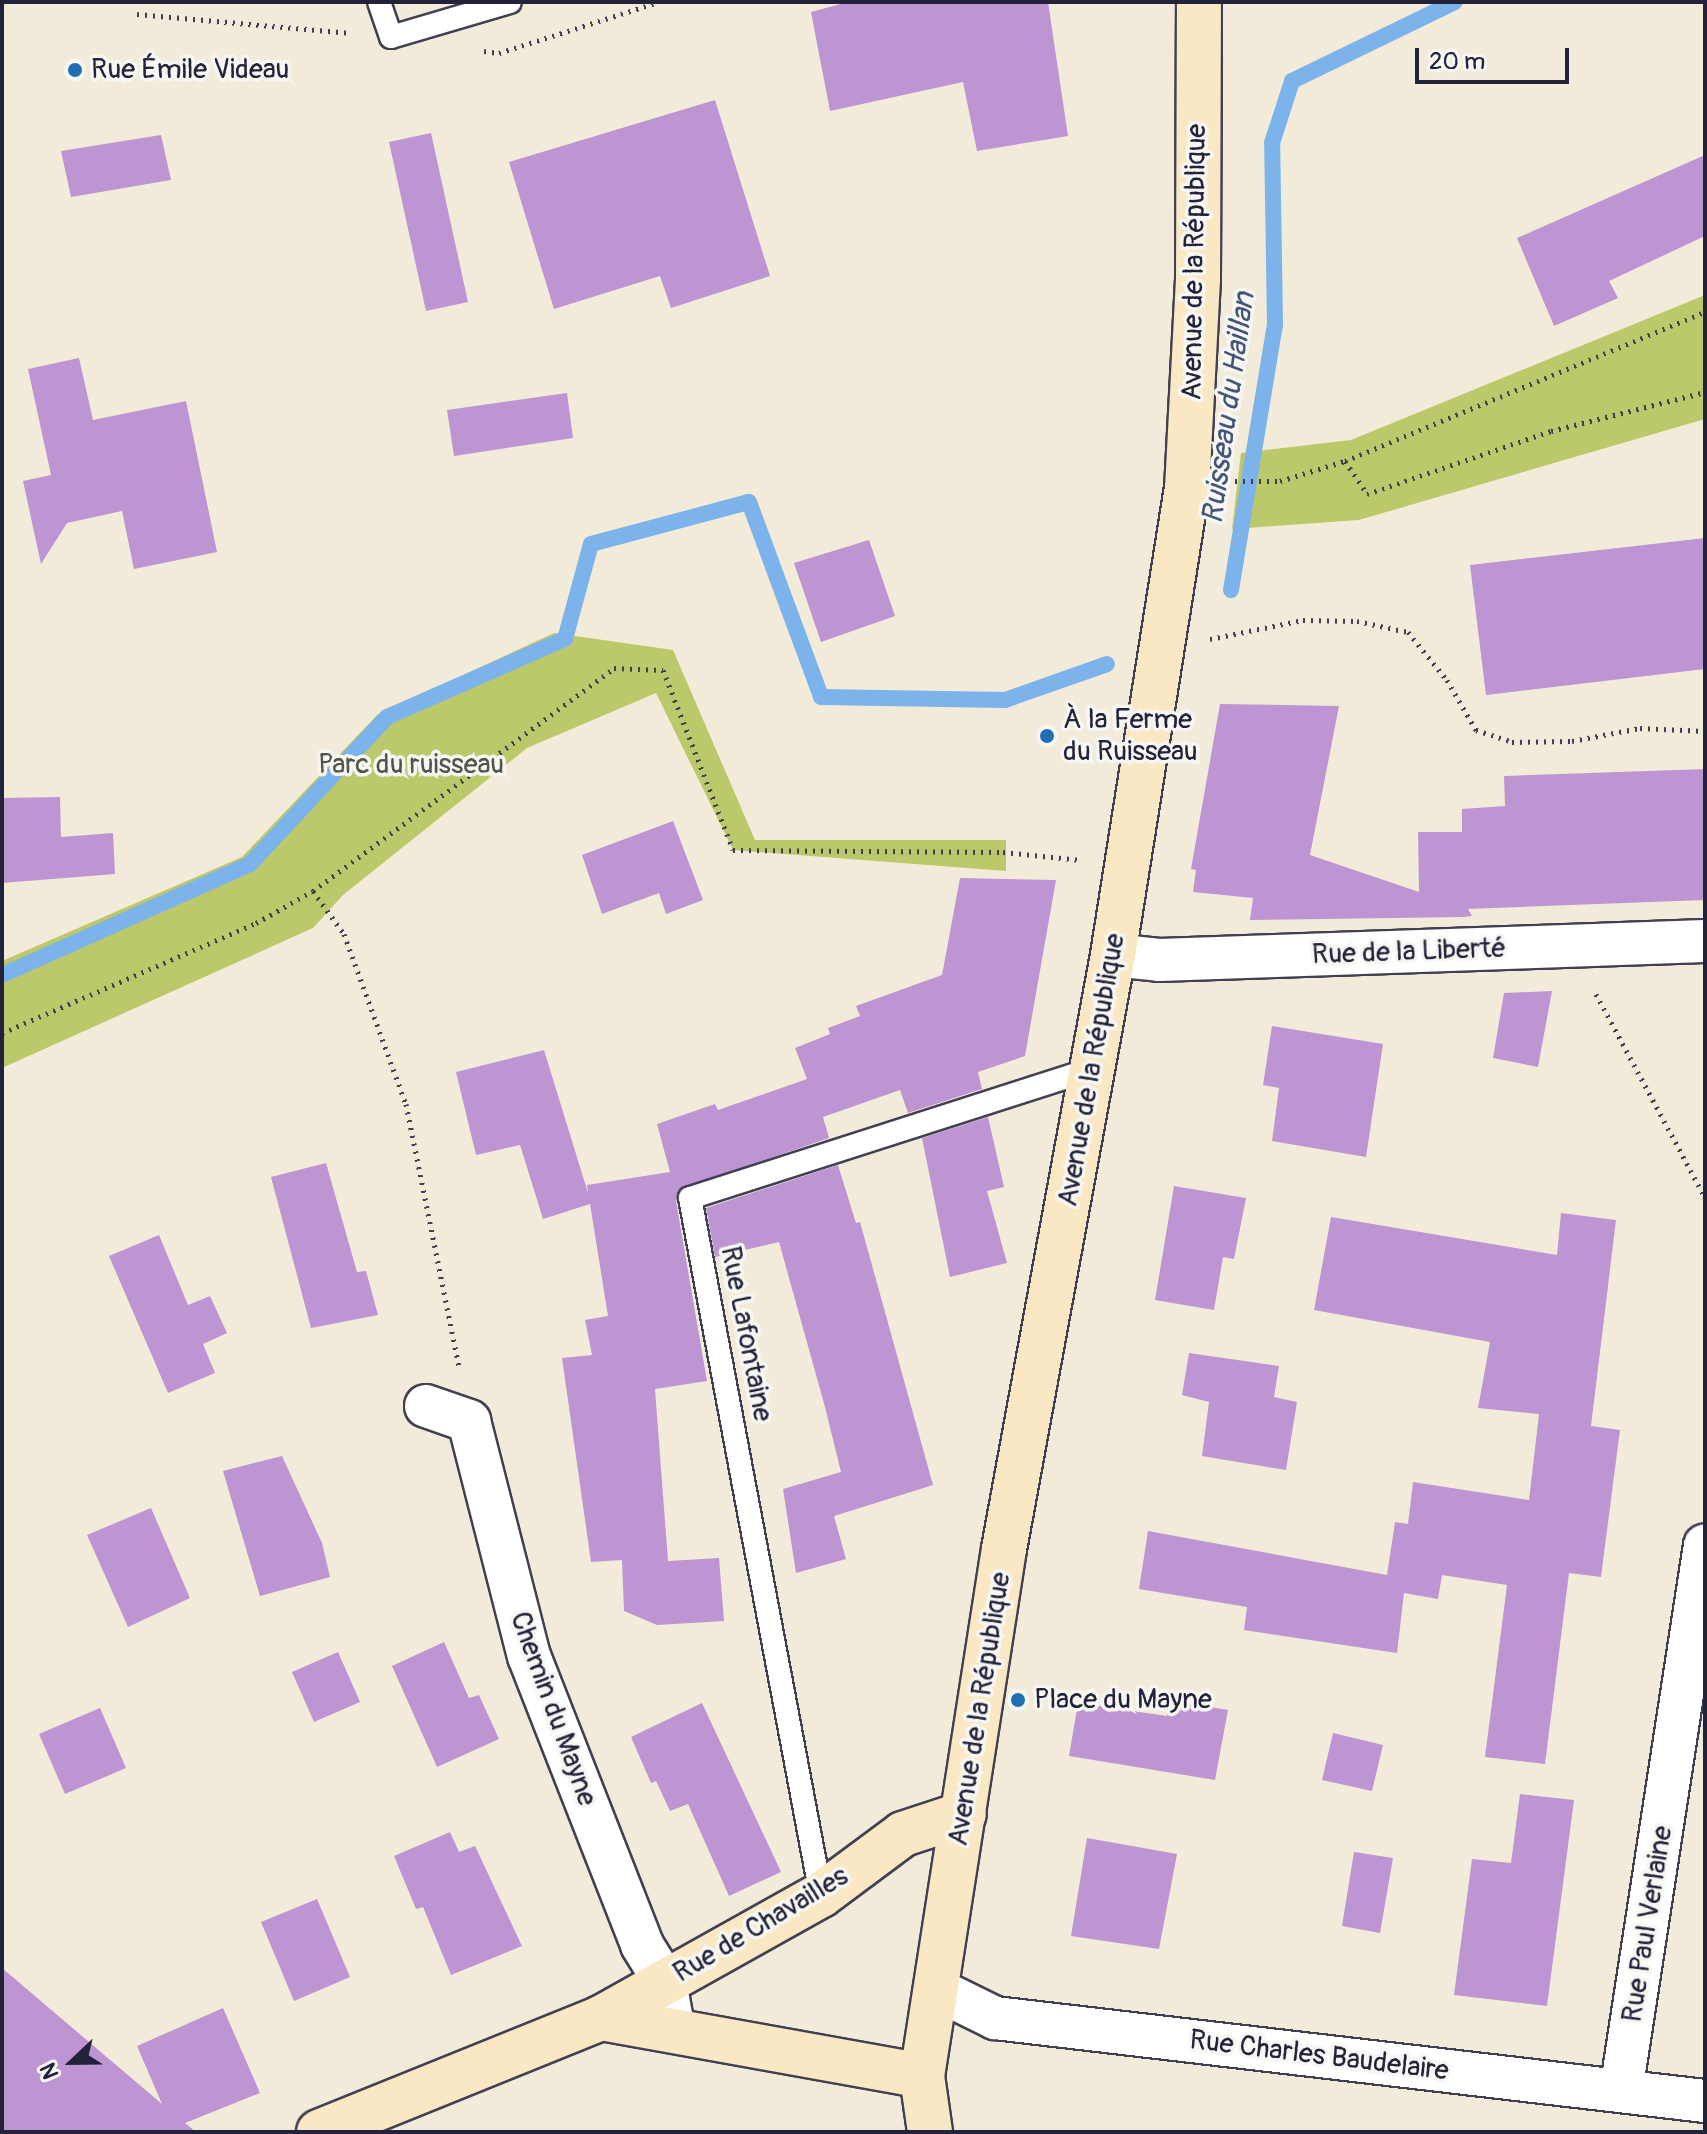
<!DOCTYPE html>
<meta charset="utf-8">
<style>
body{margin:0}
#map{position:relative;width:1707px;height:2134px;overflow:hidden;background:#f2ebd9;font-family:Pangolin,sans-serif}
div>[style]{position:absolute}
.green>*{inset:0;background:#bcc96b}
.stream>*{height:16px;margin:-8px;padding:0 8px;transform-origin:8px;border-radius:8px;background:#7cb3eb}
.building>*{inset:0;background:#be95d3}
.path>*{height:5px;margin-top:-2.5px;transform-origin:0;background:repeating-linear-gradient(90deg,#414053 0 2px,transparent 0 8px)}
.roads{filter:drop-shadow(2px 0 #414053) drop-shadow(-2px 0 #414053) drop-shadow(0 2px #414053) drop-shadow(0 -2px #414053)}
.lane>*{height:22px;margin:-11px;padding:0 11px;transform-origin:11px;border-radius:11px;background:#fff}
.street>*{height:42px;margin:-21px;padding:0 21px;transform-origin:21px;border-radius:21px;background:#fff}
.secondary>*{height:44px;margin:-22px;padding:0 22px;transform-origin:22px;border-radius:22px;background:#fae7c3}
.dots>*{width:22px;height:22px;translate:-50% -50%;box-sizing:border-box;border:4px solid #f6f6f2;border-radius:50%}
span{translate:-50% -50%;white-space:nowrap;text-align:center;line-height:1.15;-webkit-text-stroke:7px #f6f6f2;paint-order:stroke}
.poi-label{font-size:28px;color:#22223b}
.left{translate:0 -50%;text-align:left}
.street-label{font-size:28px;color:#22223b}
.park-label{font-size:28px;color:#505449}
.water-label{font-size:30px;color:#425579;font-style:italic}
.frame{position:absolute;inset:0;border:4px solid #22223b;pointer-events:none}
.north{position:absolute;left:32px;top:2022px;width:80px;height:80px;-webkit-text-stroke:6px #f6f6f2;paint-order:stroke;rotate:248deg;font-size:22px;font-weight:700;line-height:32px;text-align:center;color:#22223b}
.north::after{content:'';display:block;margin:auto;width:28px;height:36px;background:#22223b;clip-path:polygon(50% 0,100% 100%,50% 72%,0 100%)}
.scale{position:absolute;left:1415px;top:48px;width:154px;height:36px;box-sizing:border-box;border:4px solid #22223b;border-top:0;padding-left:10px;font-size:24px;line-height:28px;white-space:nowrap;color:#22223b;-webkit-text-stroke:6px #f6f6f2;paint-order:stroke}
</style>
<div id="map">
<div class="green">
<div style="clip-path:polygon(1705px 295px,1705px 419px,1359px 520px,1232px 529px,1241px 453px,1351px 440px)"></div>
<div style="clip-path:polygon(554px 633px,673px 650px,755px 840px,1006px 840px,1006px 871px,733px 850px,656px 693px,527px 748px,343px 895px,313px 928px,2px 1068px,2px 961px,242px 857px,377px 715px)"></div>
</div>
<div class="stream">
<div style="left:1231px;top:590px;width:270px;rotate:-80.6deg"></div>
<div style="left:1275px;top:324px;width:181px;rotate:-90.9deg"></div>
<div style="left:1272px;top:143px;width:65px;rotate:-72.1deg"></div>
<div style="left:1292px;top:81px;width:181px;rotate:-25.9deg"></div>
<div style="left:2px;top:975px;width:272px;rotate:-24.1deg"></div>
<div style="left:250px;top:864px;width:201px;rotate:-47deg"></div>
<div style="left:387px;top:717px;width:194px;rotate:-23.7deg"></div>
<div style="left:565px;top:639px;width:98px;rotate:-74.7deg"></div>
<div style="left:591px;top:544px;width:163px;rotate:-14.9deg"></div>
<div style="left:749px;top:502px;width:208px;rotate:69.7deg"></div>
<div style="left:821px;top:697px;width:184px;rotate:0.9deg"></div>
<div style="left:1005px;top:700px;width:108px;rotate:-19.4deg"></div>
</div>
<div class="building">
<div style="clip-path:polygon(848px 2px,1048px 2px,1068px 136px,977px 151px,963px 82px,830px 111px,811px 12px)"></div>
<div style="clip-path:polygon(715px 100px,770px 276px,671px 308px,660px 276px,554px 309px,509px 162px)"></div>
<div style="clip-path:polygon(431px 133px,468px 302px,426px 311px,389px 142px)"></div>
<div style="clip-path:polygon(161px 135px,171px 180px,71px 197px,61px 151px)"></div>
<div style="clip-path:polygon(1705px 155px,1705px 236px,1609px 281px,1618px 298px,1554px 326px,1517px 238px)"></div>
<div style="clip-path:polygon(79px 358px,93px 420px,186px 401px,217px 552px,134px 569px,122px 511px,67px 523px,41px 564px,23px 481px,51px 475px,28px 369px)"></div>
<div style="clip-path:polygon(567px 393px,573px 438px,454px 456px,447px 410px)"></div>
<div style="clip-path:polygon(1705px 538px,1705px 669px,1486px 695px,1470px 565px)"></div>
<div style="clip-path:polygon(869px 540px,895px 616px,821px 642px,794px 563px)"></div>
<div style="clip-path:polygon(1220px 704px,1339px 706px,1310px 855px,1419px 892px,1418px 832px,1462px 832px,1462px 809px,1505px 806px,1504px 776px,1705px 769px,1705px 900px,1468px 909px,1472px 916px,1464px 917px,1250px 920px,1253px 898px,1193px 892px,1196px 870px,1191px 869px)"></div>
<div style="clip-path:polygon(60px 797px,61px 837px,113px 833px,115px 874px,2px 883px,2px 798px)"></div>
<div style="clip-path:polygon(673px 821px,703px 900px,666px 914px,659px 893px,602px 914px,582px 855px)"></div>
<div style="clip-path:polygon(960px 878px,1056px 880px,1025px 1056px,978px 1072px,982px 1089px,908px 1113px,900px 1090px,823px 1117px,829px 1138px,680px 1189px,676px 1201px,707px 1381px,655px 1389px,668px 1561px,719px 1558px,724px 1621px,657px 1625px,624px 1611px,622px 1560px,591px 1562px,562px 1358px,592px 1355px,585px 1320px,608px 1316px,590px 1204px,543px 1219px,520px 1145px,476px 1155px,456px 1072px,544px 1050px,588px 1193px,587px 1185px,670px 1172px,657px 1124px,715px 1104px,718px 1110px,807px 1079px,795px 1048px,830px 1034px,828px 1028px,860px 1016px,856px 1006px,942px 975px)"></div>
<div style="clip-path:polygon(1552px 991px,1538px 1067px,1493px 1058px,1504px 993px)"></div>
<div style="clip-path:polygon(1272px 1026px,1383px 1044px,1366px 1157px,1272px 1141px,1279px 1088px,1263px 1085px)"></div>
<div style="clip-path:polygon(988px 1117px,1004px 1187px,987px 1191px,1007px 1263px,950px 1277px,922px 1138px)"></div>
<div style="clip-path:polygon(326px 1163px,357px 1272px,366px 1271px,378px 1315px,311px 1328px,271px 1177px)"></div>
<div style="clip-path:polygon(838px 1165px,856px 1223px,860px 1222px,933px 1485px,834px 1516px,846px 1559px,796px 1573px,783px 1489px,841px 1472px,825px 1407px,779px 1242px,715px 1257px,706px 1208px)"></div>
<div style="clip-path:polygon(1174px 1186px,1246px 1198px,1234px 1259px,1223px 1257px,1214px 1310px,1155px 1300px)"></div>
<div style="clip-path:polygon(1561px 1213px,1616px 1220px,1591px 1426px,1620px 1430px,1601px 1577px,1569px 1573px,1545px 1764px,1485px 1757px,1507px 1585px,1442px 1575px,1438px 1599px,1404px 1593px,1397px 1653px,1244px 1630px,1247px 1607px,1139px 1589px,1148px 1531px,1387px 1575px,1395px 1522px,1408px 1524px,1413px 1482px,1529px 1500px,1539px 1414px,1478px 1408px,1490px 1342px,1314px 1310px,1331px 1217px,1557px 1255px)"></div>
<div style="clip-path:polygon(159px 1235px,188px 1305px,210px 1296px,227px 1333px,203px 1344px,215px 1373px,168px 1393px,109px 1256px)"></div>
<div style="clip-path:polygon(1189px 1353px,1279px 1366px,1274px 1397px,1297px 1402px,1286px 1470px,1202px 1456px,1209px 1402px,1182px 1395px)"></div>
<div style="clip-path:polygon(282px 1456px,322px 1543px,330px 1577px,260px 1596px,223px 1471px)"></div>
<div style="clip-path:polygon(151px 1508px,190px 1598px,128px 1627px,87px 1535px)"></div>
<div style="clip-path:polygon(444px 1642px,469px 1698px,479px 1695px,499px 1739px,437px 1767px,392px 1666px)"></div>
<div style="clip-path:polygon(338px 1652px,360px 1702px,314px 1722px,292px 1672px)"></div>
<div style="clip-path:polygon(1170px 1700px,1228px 1710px,1215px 1780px,1069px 1756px,1078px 1703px,1167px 1716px)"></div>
<div style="clip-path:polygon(702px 1703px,781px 1872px,729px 1896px,688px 1804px,670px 1811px,656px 1781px,651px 1783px,631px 1737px)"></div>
<div style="clip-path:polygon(100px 1708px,126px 1768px,65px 1794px,39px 1734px)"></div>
<div style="clip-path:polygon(1333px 1733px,1383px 1745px,1372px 1791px,1322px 1780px)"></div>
<div style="clip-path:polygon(1520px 1794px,1574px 1800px,1547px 2006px,1454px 1995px,1472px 1859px,1511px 1863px)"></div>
<div style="clip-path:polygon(450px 1832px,459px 1852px,475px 1846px,522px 1946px,451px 1975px,423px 1907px,416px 1909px,394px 1856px)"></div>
<div style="clip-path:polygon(1087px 1838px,1177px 1854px,1159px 1949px,1071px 1936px)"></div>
<div style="clip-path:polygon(1354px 1852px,1393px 1858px,1380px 1933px,1342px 1926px)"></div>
<div style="clip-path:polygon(317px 1899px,350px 1977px,294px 2001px,261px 1922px)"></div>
<div style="clip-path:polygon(2px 1968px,162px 2104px,137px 2046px,223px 2008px,260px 2093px,185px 2123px,196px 2132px,2px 2132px)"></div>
</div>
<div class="path">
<div style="left:137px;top:14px;width:215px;rotate:5.1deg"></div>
<div style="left:484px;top:51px;width:15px;rotate:8deg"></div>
<div style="left:499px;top:53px;width:168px;rotate:-17.7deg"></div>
<div style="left:1345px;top:461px;width:390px;rotate:-22.5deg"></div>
<div style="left:1235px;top:481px;width:45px"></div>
<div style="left:1280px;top:481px;width:68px;rotate:-17.1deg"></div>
<div style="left:1345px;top:461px;width:40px;rotate:56deg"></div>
<div style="left:1367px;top:494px;width:194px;rotate:-18.9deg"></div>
<div style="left:1551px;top:431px;width:159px;rotate:-14.2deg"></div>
<div style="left:1210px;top:639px;width:95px;rotate:-11.5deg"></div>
<div style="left:1303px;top:620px;width:54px;rotate:1.1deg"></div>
<div style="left:1357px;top:621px;width:52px;rotate:12.2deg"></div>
<div style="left:1408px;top:632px;width:62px;rotate:50.9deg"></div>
<div style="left:1447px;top:680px;width:58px;rotate:59.9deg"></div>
<div style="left:1476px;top:730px;width:38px;rotate:18deg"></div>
<div style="left:1512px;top:742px;width:60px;rotate:-1deg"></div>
<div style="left:1572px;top:741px;width:69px;rotate:-10.8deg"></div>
<div style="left:1640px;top:728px;width:65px;rotate:2.6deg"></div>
<div style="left:313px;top:891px;width:53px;rotate:54.2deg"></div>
<div style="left:344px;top:934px;width:181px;rotate:70deg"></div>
<div style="left:406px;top:1104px;width:269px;rotate:78.6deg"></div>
<div style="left:1596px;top:994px;width:230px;rotate:61.8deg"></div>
<div style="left:2px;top:1033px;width:277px;rotate:-23.4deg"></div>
<div style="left:256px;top:923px;width:65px;rotate:-29.3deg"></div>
<div style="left:313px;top:891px;width:375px;rotate:-36.5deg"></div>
<div style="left:614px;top:668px;width:49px;rotate:2.3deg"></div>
<div style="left:663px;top:670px;width:193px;rotate:68.7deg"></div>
<div style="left:733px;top:850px;width:270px;rotate:0.4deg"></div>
<div style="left:1003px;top:852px;width:78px;rotate:5.9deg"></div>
</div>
<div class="roads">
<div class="lane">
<div style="left:379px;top:2px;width:37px;rotate:71deg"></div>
<div style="left:391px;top:37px;width:124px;rotate:-16.4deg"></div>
<div style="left:821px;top:1895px;width:709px;rotate:-100.64deg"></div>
<div style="left:690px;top:1198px;width:421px;rotate:-17.8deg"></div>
</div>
<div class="street">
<div style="left:1113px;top:955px;width:46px;rotate:6.2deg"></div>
<div style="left:1159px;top:960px;width:546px;rotate:-1.99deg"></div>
<div style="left:426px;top:1406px;width:46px;rotate:19.2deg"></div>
<div style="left:469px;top:1421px;width:243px;rotate:75.7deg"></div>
<div style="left:529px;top:1656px;width:310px;rotate:68.6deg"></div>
<div style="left:642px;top:1945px;width:44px;rotate:58.1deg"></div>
<div style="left:665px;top:1982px;width:50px;rotate:79.6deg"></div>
<div style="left:938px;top:1990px;width:64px;rotate:26.2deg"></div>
<div style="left:995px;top:2018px;width:715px;rotate:6.67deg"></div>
<div style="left:1621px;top:2091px;width:552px;rotate:-81.25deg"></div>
</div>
<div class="secondary">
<div style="left:601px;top:2018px;width:326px;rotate:10.2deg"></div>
<div style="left:319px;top:2132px;width:304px;rotate:-22deg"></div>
<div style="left:601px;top:2018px;width:252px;rotate:-29.2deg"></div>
<div style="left:821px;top:1895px;width:102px;rotate:-36.6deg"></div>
<div style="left:903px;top:1834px;width:64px;rotate:-18.2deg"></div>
<div style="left:930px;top:2132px;width:57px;rotate:-98.1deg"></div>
<div style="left:922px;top:2076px;width:533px;rotate:-81.16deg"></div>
<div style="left:1004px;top:1549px;width:604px;rotate:-79.6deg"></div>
<div style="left:1113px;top:955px;width:472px;rotate:-81deg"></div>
<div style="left:1187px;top:489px;width:210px;rotate:-87deg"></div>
<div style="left:1198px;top:279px;width:277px;rotate:-89.8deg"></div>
</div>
</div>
<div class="dots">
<div style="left:75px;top:70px;background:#1f6fb2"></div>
<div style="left:1047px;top:736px;background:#1f6fb2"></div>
<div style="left:1018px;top:1700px;background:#1f6fb2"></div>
</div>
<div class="poi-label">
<span class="left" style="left:91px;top:70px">Rue Émile Videau</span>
<span class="left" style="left:1063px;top:736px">À la Ferme<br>du Ruisseau</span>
<span class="left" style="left:1034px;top:1700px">Place du Mayne</span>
</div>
<div class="street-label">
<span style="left:1195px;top:262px;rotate:-89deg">Avenue de la République</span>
<span style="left:1409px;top:952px;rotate:-2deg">Rue de la Liberté</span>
<span style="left:1092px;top:1070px;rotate:-80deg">Avenue de la République</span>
<span style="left:746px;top:1334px;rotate:79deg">Rue Lafontaine</span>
<span style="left:553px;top:1709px;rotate:70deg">Chemin du Mayne</span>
<span style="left:980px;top:1709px;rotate:-81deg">Avenue de la République</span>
<span style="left:1648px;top:1924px;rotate:-81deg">Rue Paul Verlaine</span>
<span style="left:761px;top:1925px;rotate:-31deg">Rue de Chavailles</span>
<span style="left:1319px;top:2056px;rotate:7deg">Rue Charles Baudelaire</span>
</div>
<div class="park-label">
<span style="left:411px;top:765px">Parc du ruisseau</span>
</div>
<div class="water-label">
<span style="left:1229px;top:408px;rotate:-82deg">Ruisseau du Haillan</span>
</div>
<div class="frame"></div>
<div class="north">N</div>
<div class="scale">20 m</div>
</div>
